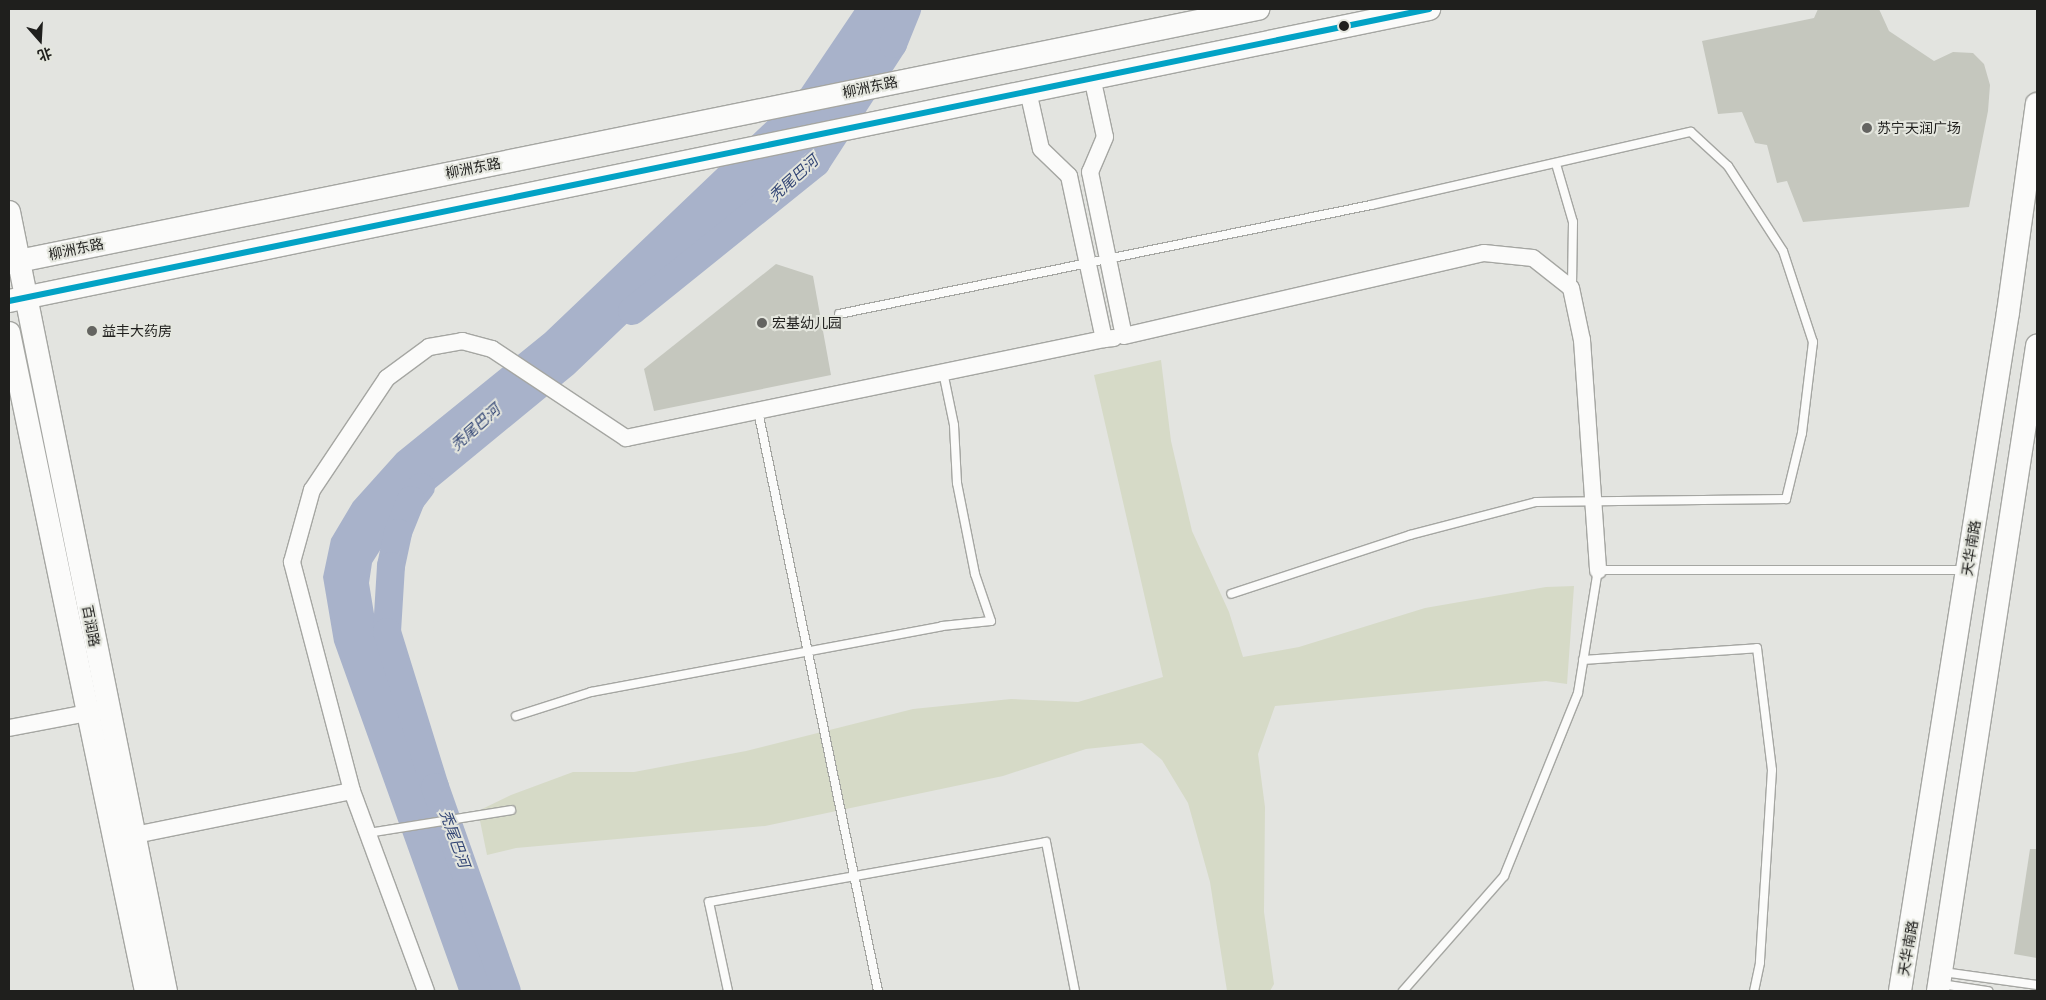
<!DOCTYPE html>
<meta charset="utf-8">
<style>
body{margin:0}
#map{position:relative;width:2046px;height:1000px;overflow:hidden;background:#e3e4e0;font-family:Jost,"Noto Sans SC",sans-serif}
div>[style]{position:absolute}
.green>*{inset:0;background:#d6dac7}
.water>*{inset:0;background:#a8b2ca}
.river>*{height:28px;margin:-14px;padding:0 14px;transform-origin:14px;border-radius:14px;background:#a8b2ca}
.building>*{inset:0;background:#c5c7be}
.roads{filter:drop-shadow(1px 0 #a5a6a2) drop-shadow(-1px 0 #a5a6a2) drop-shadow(0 1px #a5a6a2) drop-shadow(0 -1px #a5a6a2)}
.lane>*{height:8px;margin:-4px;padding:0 4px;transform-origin:4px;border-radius:4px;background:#fbfbfa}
.street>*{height:16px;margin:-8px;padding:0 8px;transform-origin:8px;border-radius:8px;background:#fbfbfa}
.secondary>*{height:22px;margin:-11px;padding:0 11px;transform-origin:11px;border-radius:11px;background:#fbfbfa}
.bus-1>*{height:6px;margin:-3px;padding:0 3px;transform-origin:3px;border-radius:3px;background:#02a2c5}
.dots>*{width:14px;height:14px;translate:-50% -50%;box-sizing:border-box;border:2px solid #e4e6de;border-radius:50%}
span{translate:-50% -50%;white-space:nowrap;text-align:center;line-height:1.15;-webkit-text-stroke:4px #e4e6de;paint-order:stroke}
.street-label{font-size:14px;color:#1f1f1d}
.poi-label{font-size:14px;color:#1f1f1d}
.left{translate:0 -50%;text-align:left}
.water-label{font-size:15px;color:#334675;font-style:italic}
.frame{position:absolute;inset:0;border:10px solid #1f1f1d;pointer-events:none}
.north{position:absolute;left:15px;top:15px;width:50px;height:50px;-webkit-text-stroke:4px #e4e6de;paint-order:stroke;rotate:161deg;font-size:14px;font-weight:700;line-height:20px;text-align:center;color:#1f1f1d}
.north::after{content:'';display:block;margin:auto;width:18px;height:22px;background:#1f1f1d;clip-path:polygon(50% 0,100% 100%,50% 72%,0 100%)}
</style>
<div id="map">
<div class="green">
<div style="clip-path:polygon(1161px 360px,1171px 441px,1192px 531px,1229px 612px,1243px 657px,1299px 647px,1425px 608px,1546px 587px,1574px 586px,1567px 684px,1546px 681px,1275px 706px,1258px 754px,1265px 807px,1264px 912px,1274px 984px,1270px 991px,1227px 991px,1210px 882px,1188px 803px,1162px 760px,1142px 743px,1086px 749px,1003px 776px,765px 826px,516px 848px,487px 855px,478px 811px,511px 795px,573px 772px,634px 772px,746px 751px,913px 709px,1011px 699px,1078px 702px,1163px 677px,1094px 375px)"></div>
</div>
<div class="water">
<div style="clip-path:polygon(855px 9px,904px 9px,892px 44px,834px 126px,574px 374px,428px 494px,389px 536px,372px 563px,369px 583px,377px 632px,506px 991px,459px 991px,334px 642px,323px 577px,331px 539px,353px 502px,397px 453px,545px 333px,801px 89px)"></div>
</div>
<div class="river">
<div style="left:632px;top:311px;width:236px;rotate:-38.8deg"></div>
<div style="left:816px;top:163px;width:142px;rotate:-57.1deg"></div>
<div style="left:893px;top:44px;width:38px;rotate:-68deg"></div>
<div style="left:421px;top:487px;width:16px;rotate:128deg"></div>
<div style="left:411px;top:500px;width:35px;rotate:112deg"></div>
<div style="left:398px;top:533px;width:34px;rotate:102deg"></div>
<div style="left:391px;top:566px;width:66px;rotate:93.5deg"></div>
<div style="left:387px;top:632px;width:162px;rotate:72.8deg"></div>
<div style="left:435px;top:787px;width:216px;rotate:70.6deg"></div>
</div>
<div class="building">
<div style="clip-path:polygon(1818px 9px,1879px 9px,1889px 31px,1934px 61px,1953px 52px,1973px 53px,1984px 64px,1990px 85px,1988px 111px,1969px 207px,1803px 222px,1787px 181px,1777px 183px,1767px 145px,1755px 143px,1742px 112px,1718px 114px,1702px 41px,1814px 18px)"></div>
<div style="clip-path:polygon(776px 264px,813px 276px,831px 375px,654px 411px,644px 369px)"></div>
<div style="clip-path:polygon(2030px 849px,2037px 849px,2037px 958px,2014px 954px)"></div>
</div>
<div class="roads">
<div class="lane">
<div style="left:1556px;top:164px;width:60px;rotate:73.7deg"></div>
<div style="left:1573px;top:222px;width:66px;rotate:90.9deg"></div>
<div style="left:839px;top:314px;width:543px;rotate:-11.58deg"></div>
<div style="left:1371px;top:205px;width:328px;rotate:-12.9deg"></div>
<div style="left:1691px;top:132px;width:50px;rotate:42.6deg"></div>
<div style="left:1728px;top:166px;width:101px;rotate:57.1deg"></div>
<div style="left:1783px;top:251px;width:96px;rotate:71.8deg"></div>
<div style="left:1813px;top:342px;width:92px;rotate:96.9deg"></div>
<div style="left:1802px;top:433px;width:68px;rotate:103.6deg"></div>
<div style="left:1786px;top:499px;width:250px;rotate:179.3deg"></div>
<div style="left:1536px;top:502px;width:130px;rotate:165.3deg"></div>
<div style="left:1410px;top:535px;width:188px;rotate:161.8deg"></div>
<div style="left:758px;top:411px;width:592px;rotate:78.31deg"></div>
<div style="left:1583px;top:660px;width:174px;rotate:-3.9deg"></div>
<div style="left:1757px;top:648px;width:123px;rotate:83deg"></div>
<div style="left:1772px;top:770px;width:193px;rotate:93.6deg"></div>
<div style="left:1760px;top:963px;width:29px;rotate:102deg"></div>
<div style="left:516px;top:716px;width:79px;rotate:-17.7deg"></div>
<div style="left:591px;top:692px;width:357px;rotate:-10.6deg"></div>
<div style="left:942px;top:626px;width:49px;rotate:-5.8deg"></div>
<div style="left:991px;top:621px;width:50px;rotate:-108.8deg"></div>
<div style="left:975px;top:574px;width:93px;rotate:-101.2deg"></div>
<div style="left:957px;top:483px;width:58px;rotate:-93deg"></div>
<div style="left:954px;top:425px;width:54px;rotate:-101.7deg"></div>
<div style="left:368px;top:833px;width:145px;rotate:-9.1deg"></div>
<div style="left:1943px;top:972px;width:95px;rotate:7.9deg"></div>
<div style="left:1941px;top:984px;width:48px;rotate:8.5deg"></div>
<div style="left:728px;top:991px;width:91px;rotate:-102.1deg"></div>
<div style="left:709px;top:902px;width:342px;rotate:-10.1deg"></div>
<div style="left:1046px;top:842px;width:152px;rotate:79deg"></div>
<div style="left:1403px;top:991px;width:153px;rotate:-48.7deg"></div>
<div style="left:1504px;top:876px;width:197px;rotate:-68deg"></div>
<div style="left:1578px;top:693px;width:125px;rotate:-80.8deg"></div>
<div style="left:1598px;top:570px;width:366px"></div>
</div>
<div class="street">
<div style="left:1092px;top:77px;width:61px;rotate:77.8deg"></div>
<div style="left:1105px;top:137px;width:38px;rotate:113deg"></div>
<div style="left:1090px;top:172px;width:167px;rotate:78.3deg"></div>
<div style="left:1124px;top:336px;width:369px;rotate:-13deg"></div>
<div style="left:1484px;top:253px;width:49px;rotate:5.8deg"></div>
<div style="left:1533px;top:258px;width:48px;rotate:38.3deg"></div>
<div style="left:1571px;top:288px;width:53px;rotate:78.1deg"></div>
<div style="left:1582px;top:340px;width:231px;rotate:86deg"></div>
<div style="left:1028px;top:91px;width:59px;rotate:77.4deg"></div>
<div style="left:1041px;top:149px;width:39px;rotate:44deg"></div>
<div style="left:1069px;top:176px;width:167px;rotate:77.9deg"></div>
<div style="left:1104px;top:339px;width:10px;rotate:-6deg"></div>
<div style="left:9px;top:728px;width:91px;rotate:-10.8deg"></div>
<div style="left:352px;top:791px;width:213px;rotate:69.7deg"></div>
<div style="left:135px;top:835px;width:221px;rotate:-11.5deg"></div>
<div style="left:352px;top:791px;width:237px;rotate:-104.7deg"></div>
<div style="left:292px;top:562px;width:75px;rotate:-74.5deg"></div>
<div style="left:312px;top:490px;width:135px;rotate:-56.2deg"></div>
<div style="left:387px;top:378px;width:52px;rotate:-36.4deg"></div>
<div style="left:429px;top:347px;width:34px;rotate:-10deg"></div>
<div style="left:462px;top:341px;width:31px;rotate:15deg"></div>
<div style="left:492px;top:349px;width:161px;rotate:33.6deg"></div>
<div style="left:626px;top:438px;width:488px;rotate:-11.7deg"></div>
</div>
<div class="secondary">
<div style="left:9px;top:212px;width:795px;rotate:78.61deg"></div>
<div style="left:9px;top:263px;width:1275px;rotate:-11.5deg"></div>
<div style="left:9px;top:301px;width:1450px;rotate:-11.62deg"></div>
<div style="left:9px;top:333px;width:672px;rotate:78.24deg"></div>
<div style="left:1900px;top:991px;width:688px;rotate:-80.96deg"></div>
<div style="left:2008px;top:312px;width:210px;rotate:-82.1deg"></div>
<div style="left:1938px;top:991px;width:653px;rotate:-81.27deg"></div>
</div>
</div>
<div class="bus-1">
<div style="left:9px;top:301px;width:1450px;rotate:-11.62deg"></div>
</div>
<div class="dots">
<div style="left:1344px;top:26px;background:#1f1f1d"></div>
<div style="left:1867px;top:128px;background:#646461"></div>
<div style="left:762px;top:323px;background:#646461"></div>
<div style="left:92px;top:331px;background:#646461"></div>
</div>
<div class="street-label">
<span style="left:870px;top:87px;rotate:-12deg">柳洲东路</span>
<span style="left:473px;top:168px;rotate:-11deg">柳洲东路</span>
<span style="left:76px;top:249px;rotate:-12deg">柳洲东路</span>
<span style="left:1971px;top:548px;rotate:-81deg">天华南路</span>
<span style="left:91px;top:626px;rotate:79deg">百润路</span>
<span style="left:1908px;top:948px;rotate:-80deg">天华南路</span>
</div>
<div class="poi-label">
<span class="left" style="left:1877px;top:128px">苏宁天润广场</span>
<span class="left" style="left:772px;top:323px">宏基幼儿园</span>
<span class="left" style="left:102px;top:331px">益丰大药房</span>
</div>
<div class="water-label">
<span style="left:794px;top:179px;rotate:-42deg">秃尾巴河</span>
<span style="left:476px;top:428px;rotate:-42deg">秃尾巴河</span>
<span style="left:454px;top:839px;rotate:70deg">秃尾巴河</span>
</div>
<div class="frame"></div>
<div class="north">北</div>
</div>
